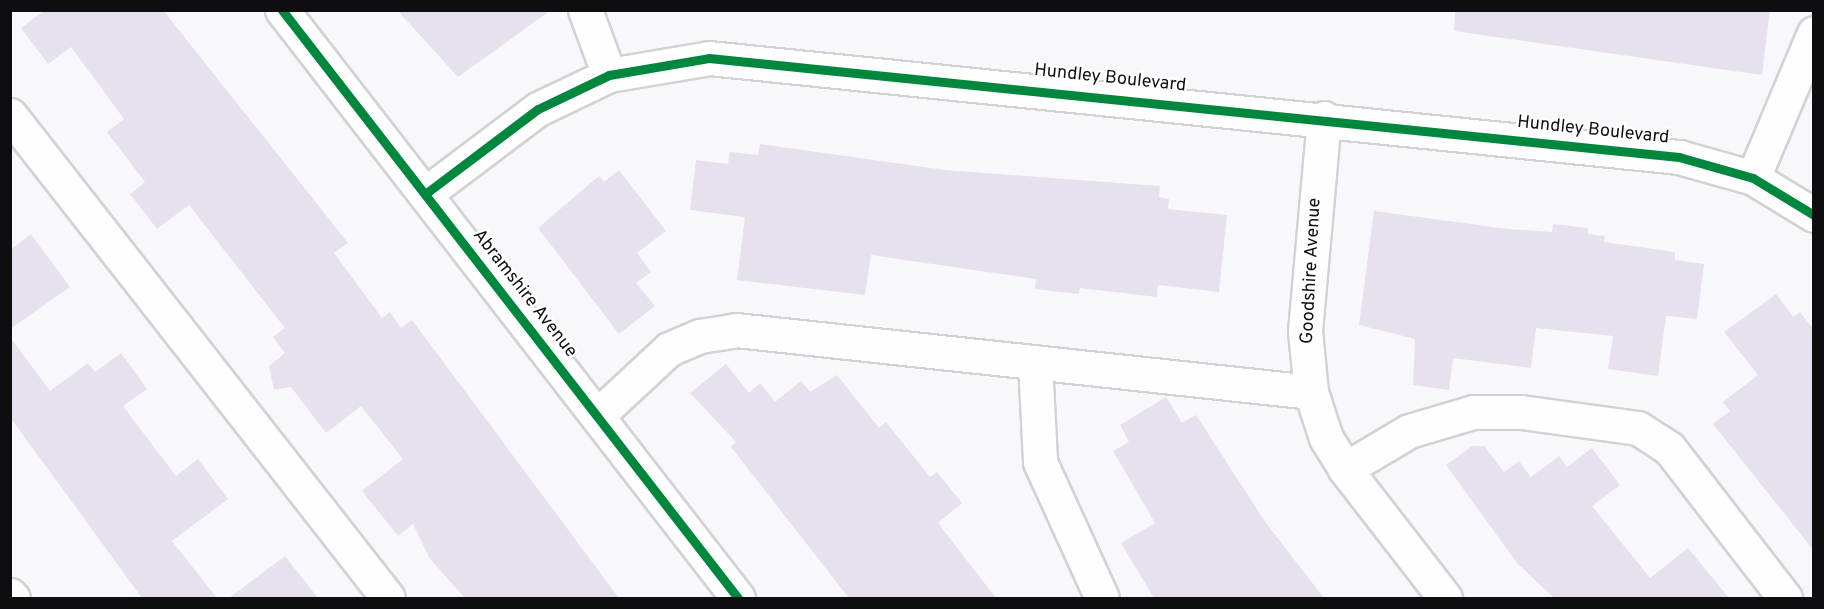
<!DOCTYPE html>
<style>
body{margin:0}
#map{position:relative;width:1824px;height:609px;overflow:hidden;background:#f8f8fc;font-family:Overpass,sans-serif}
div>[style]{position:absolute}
.building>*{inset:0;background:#e6e1ec}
.roads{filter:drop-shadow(2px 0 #d2d2d5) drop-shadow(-2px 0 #d2d2d5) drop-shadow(0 2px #d2d2d5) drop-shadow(0 -2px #d2d2d5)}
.minor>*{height:33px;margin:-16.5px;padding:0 16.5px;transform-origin:16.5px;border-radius:16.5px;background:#fefeff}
.cycleway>*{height:9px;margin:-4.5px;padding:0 4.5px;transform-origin:4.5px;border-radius:4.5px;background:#00873e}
span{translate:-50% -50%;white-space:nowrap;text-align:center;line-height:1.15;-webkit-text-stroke:4.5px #fff;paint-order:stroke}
.street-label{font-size:18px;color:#0e0e11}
.frame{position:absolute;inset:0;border:12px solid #0e0e11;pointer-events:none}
</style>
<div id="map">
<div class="building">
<div style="clip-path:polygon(45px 10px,163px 10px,348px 243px,334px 253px,382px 318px,390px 312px,401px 328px,412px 320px,619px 598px,465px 598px,430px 559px,413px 524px,398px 536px,362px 491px,403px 459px,361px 406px,326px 433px,291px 387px,274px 390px,269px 366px,285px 353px,273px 337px,285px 328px,189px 205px,157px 229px,130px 194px,145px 182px,107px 132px,124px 119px,71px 47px,48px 64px,21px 28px)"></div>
<div style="clip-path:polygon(397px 10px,551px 10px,458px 77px)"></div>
<div style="clip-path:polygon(1455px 10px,1770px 10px,1762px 75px,1454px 31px)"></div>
<div style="clip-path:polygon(760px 144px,945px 170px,1160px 186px,1159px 197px,1169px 199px,1168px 209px,1227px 215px,1219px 292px,1158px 285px,1157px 297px,1080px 288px,1079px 294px,1035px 289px,1036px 279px,871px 255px,865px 295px,737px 280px,745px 217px,690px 210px,696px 160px,728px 164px,730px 152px,758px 155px)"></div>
<div style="clip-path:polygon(619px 170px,666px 231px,637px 253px,651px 272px,636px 283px,655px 306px,619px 334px,538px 228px,599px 176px,604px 182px)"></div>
<div style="clip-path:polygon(1374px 211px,1508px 229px,1552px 232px,1553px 224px,1588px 228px,1588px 234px,1605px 236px,1604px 242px,1675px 252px,1675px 260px,1704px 264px,1697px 319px,1666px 316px,1658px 376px,1608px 369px,1613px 336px,1536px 328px,1531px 368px,1453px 358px,1449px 390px,1413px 385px,1415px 339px,1359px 325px)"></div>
<div style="clip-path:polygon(31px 234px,70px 287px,10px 329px,10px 250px)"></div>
<div style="clip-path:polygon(1776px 294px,1793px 317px,1800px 312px,1814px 330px,1814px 551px,1713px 424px,1730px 411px,1723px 402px,1758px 375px,1724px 332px)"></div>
<div style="clip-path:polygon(10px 337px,50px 391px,88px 363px,95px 372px,121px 353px,147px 389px,123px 406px,176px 476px,198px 459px,228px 499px,172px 541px,217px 598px,142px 598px,10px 417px)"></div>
<div style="clip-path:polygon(726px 364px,749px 393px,760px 383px,775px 402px,801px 381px,810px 392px,837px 375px,879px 428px,886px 422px,930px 477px,937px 472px,962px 503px,938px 523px,996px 598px,849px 598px,731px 447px,736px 442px,690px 393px)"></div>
<div style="clip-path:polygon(1166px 397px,1182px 423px,1196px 415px,1266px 523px,1324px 598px,1154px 598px,1121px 543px,1155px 523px,1113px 451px,1129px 442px,1120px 425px)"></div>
<div style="clip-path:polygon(1472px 446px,1484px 446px,1504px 472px,1519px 461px,1531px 477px,1559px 456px,1567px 467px,1592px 448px,1620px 485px,1592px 506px,1650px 578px,1688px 548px,1729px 598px,1554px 598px,1517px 563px,1446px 465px)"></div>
<div style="clip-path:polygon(285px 556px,318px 598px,229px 598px)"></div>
</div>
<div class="roads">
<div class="minor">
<div style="left:282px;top:10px;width:744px;rotate:52.21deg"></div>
<div style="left:585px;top:10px;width:69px;rotate:69.7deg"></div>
<div style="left:10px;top:115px;width:613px;rotate:51.95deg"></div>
<div style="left:1324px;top:118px;width:214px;rotate:95.1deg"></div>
<div style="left:1305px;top:331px;width:61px;rotate:84.4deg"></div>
<div style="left:1311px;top:392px;width:48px;rotate:71.9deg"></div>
<div style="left:1326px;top:438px;width:36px;rotate:58deg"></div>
<div style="left:1345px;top:469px;width:163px;rotate:52.2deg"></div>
<div style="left:1753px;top:178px;width:157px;rotate:-67.2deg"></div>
<div style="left:425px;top:194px;width:141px;rotate:-37deg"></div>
<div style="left:538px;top:109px;width:79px;rotate:-25.6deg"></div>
<div style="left:609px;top:75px;width:101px;rotate:-9.6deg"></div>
<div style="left:709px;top:58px;width:975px;rotate:5.83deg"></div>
<div style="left:1679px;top:157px;width:77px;rotate:15.8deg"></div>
<div style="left:1753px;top:178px;width:71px;rotate:31.2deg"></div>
<div style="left:1035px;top:362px;width:100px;rotate:87.1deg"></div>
<div style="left:1040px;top:462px;width:149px;rotate:65.5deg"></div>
<div style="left:598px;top:415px;width:97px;rotate:-42.9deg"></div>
<div style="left:669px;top:349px;width:34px;rotate:-23deg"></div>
<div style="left:700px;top:336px;width:36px;rotate:-9deg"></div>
<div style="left:736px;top:330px;width:578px;rotate:6.15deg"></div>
<div style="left:1345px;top:469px;width:74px;rotate:-30.7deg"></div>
<div style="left:1409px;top:431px;width:67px;rotate:-16.5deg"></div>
<div style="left:1473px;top:412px;width:48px"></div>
<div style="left:1521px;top:412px;width:118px;rotate:7.8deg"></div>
<div style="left:1638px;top:428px;width:37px;rotate:33deg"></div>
<div style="left:1669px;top:448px;width:190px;rotate:52.3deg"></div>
<div style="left:10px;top:595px;width:4px;rotate:45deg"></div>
</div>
</div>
<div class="cycleway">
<div style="left:282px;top:10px;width:744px;rotate:52.21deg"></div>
<div style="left:425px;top:194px;width:141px;rotate:-37deg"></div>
<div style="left:538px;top:109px;width:79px;rotate:-25.6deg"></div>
<div style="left:609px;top:75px;width:101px;rotate:-9.6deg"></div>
<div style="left:709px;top:58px;width:975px;rotate:5.83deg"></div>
<div style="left:1679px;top:157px;width:77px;rotate:15.8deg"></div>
<div style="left:1753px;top:178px;width:71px;rotate:31.2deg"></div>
</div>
<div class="street-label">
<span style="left:1110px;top:79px;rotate:6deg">Hundley Boulevard</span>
<span style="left:1593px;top:131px;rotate:6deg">Hundley Boulevard</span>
<span style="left:1312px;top:271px;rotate:-87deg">Goodshire Avenue</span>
<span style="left:524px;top:294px;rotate:52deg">Abramshire Avenue</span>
</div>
<div class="frame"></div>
</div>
